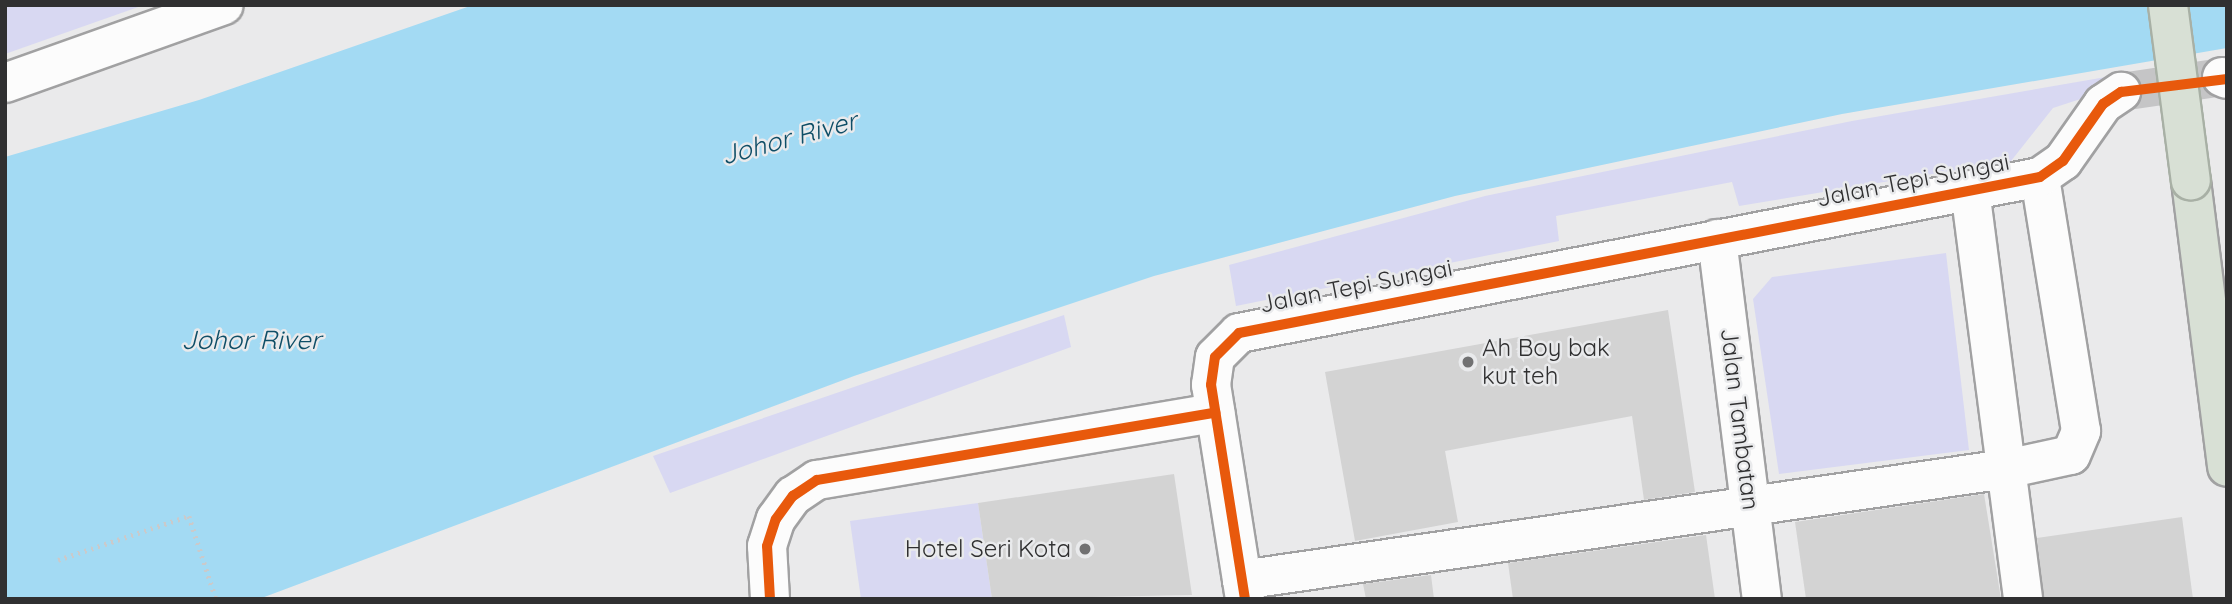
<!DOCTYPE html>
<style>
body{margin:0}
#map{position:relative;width:2232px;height:604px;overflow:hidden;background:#eaeaeb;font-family:Quicksand,sans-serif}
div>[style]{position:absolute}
.green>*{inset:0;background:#d8d8f2}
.water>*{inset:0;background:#a3daf3}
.building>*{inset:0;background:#d3d3d3}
.minor-tunnel>*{height:38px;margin-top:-19px;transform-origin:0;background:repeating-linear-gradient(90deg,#c5c5c6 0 38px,transparent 0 57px)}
.path>*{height:4.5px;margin-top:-2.25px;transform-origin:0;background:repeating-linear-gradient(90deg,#cacacb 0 2px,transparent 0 7px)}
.roads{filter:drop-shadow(2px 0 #a1a1a2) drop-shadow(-2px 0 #a1a1a2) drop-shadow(0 2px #a1a1a2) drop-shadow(0 -2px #a1a1a2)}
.minor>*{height:38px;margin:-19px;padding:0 19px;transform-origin:19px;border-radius:19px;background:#fcfcfc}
.highway>*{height:38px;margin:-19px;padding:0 19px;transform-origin:19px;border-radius:19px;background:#d8e0d5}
.bridges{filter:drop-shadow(2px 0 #a8b0a5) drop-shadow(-2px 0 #a8b0a5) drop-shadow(0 2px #a8b0a5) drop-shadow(0 -2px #a8b0a5)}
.highway-bridge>*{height:38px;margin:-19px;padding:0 19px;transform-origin:19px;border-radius:19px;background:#d8e0d5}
.cycleway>*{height:10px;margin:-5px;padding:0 5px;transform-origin:5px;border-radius:5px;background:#e8590c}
.dots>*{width:19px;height:19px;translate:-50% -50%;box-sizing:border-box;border:4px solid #e9eaec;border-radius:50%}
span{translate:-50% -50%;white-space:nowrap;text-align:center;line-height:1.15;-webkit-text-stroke:5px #e9eaec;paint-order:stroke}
.street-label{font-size:24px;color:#303031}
.poi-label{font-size:24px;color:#303031}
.left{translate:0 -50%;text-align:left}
.right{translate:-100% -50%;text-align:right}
.water-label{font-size:26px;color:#0e4e67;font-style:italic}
.frame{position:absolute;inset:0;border:7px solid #303031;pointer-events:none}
</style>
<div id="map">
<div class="green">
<div style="clip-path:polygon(5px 5px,144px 5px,5px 54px)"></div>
<div style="clip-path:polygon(2106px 77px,2108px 90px,2053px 108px,2011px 161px,1739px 206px,1732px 182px,1556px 216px,1559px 241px,1236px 306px,1229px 265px,1485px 196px,1852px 121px)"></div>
<div style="clip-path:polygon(1946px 253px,1969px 450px,1779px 474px,1753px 299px,1772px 277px)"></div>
<div style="clip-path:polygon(1064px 315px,1071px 347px,670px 493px,653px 456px)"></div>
<div style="clip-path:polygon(978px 503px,992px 599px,861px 599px,850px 521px)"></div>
</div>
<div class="water">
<div style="clip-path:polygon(473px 5px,2227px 5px,2227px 48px,1842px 114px,1455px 196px,1154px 276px,854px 376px,259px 599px,5px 599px,5px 157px,199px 100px)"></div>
</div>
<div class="building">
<div style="clip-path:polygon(1668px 310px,1695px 492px,1644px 500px,1632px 416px,1445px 451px,1458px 522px,1355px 541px,1325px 372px)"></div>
<div style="clip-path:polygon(1174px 474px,1192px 595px,992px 599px,978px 503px)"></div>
<div style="clip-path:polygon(1984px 494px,2001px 599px,1806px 599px,1795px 522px)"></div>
<div style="clip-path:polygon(2182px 517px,2193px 599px,2044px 599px,2037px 538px)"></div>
<div style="clip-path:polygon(1706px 535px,1715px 599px,1513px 599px,1508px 563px)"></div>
<div style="clip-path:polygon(1431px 575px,1434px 599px,1366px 599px,1363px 584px)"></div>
</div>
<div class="minor-tunnel">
<div style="left:2121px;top:92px;width:102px;rotate:-8.4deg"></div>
</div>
<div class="path">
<div style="left:58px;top:560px;width:138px;rotate:-18.6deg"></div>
<div style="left:189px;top:516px;width:87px;rotate:72deg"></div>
</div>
<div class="roads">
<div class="minor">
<div style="left:2222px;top:77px;width:5px;rotate:22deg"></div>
<div style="left:5px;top:83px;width:232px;rotate:-19.6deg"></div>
<div style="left:1970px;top:190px;width:412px;rotate:82.6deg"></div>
<div style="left:1717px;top:239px;width:363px;rotate:82.9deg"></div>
<div style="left:1242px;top:580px;width:772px;rotate:-8.27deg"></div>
<div style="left:2006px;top:469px;width:66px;rotate:-12.2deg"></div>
<div style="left:2071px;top:455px;width:26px;rotate:-67deg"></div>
<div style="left:2081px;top:431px;width:257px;rotate:-99.2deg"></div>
<div style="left:770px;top:599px;width:53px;rotate:-93.2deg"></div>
<div style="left:767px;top:546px;width:28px;rotate:-72deg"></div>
<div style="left:776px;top:519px;width:29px;rotate:-54deg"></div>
<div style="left:793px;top:496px;width:29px;rotate:-34deg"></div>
<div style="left:817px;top:480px;width:404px;rotate:-9.6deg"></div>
<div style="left:1245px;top:599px;width:217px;rotate:-99deg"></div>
<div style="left:1211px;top:385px;width:28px;rotate:-82deg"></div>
<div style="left:1215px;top:357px;width:34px;rotate:-45deg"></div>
<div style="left:1239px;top:333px;width:816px;rotate:-11.02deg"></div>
<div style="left:2040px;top:177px;width:28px;rotate:-35deg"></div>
<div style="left:2063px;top:161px;width:70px;rotate:-54.9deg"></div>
<div style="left:2103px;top:104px;width:22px;rotate:-34deg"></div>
</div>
<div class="highway">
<div style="left:2191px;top:181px;width:288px;rotate:82.8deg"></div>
</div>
</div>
<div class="bridges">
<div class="highway-bridge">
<div style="left:2168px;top:5px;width:177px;rotate:82.6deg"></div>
</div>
</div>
<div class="cycleway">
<div style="left:770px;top:599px;width:53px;rotate:-93.2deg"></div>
<div style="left:767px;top:546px;width:28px;rotate:-72deg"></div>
<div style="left:776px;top:519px;width:29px;rotate:-54deg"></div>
<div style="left:793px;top:496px;width:29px;rotate:-34deg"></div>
<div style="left:817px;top:480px;width:404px;rotate:-9.6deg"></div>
<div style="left:1245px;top:599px;width:217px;rotate:-99deg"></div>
<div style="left:1211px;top:385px;width:28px;rotate:-82deg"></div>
<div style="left:1215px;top:357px;width:34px;rotate:-45deg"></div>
<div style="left:1239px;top:333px;width:816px;rotate:-11.02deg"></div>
<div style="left:2040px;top:177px;width:28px;rotate:-35deg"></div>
<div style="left:2063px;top:161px;width:70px;rotate:-54.9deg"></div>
<div style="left:2103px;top:104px;width:22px;rotate:-34deg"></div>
<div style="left:2121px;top:92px;width:107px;rotate:-7deg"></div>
</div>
<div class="dots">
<div style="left:1468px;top:362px;background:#717172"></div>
<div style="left:1085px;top:549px;background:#717172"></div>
</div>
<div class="street-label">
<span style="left:1913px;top:180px;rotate:-11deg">Jalan Tepi Sungai</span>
<span style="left:1356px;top:286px;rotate:-11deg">Jalan Tepi Sungai</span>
<span style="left:1740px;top:419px;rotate:83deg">Jalan Tambatan</span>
</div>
<div class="poi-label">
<span class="left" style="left:1482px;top:362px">Ah Boy bak<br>kut teh</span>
<span class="right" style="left:1071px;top:549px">Hotel Seri Kota</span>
</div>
<div class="water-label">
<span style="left:789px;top:138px;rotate:-15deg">Johor River</span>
<span style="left:251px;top:340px">Johor River</span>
</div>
<div class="frame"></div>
</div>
